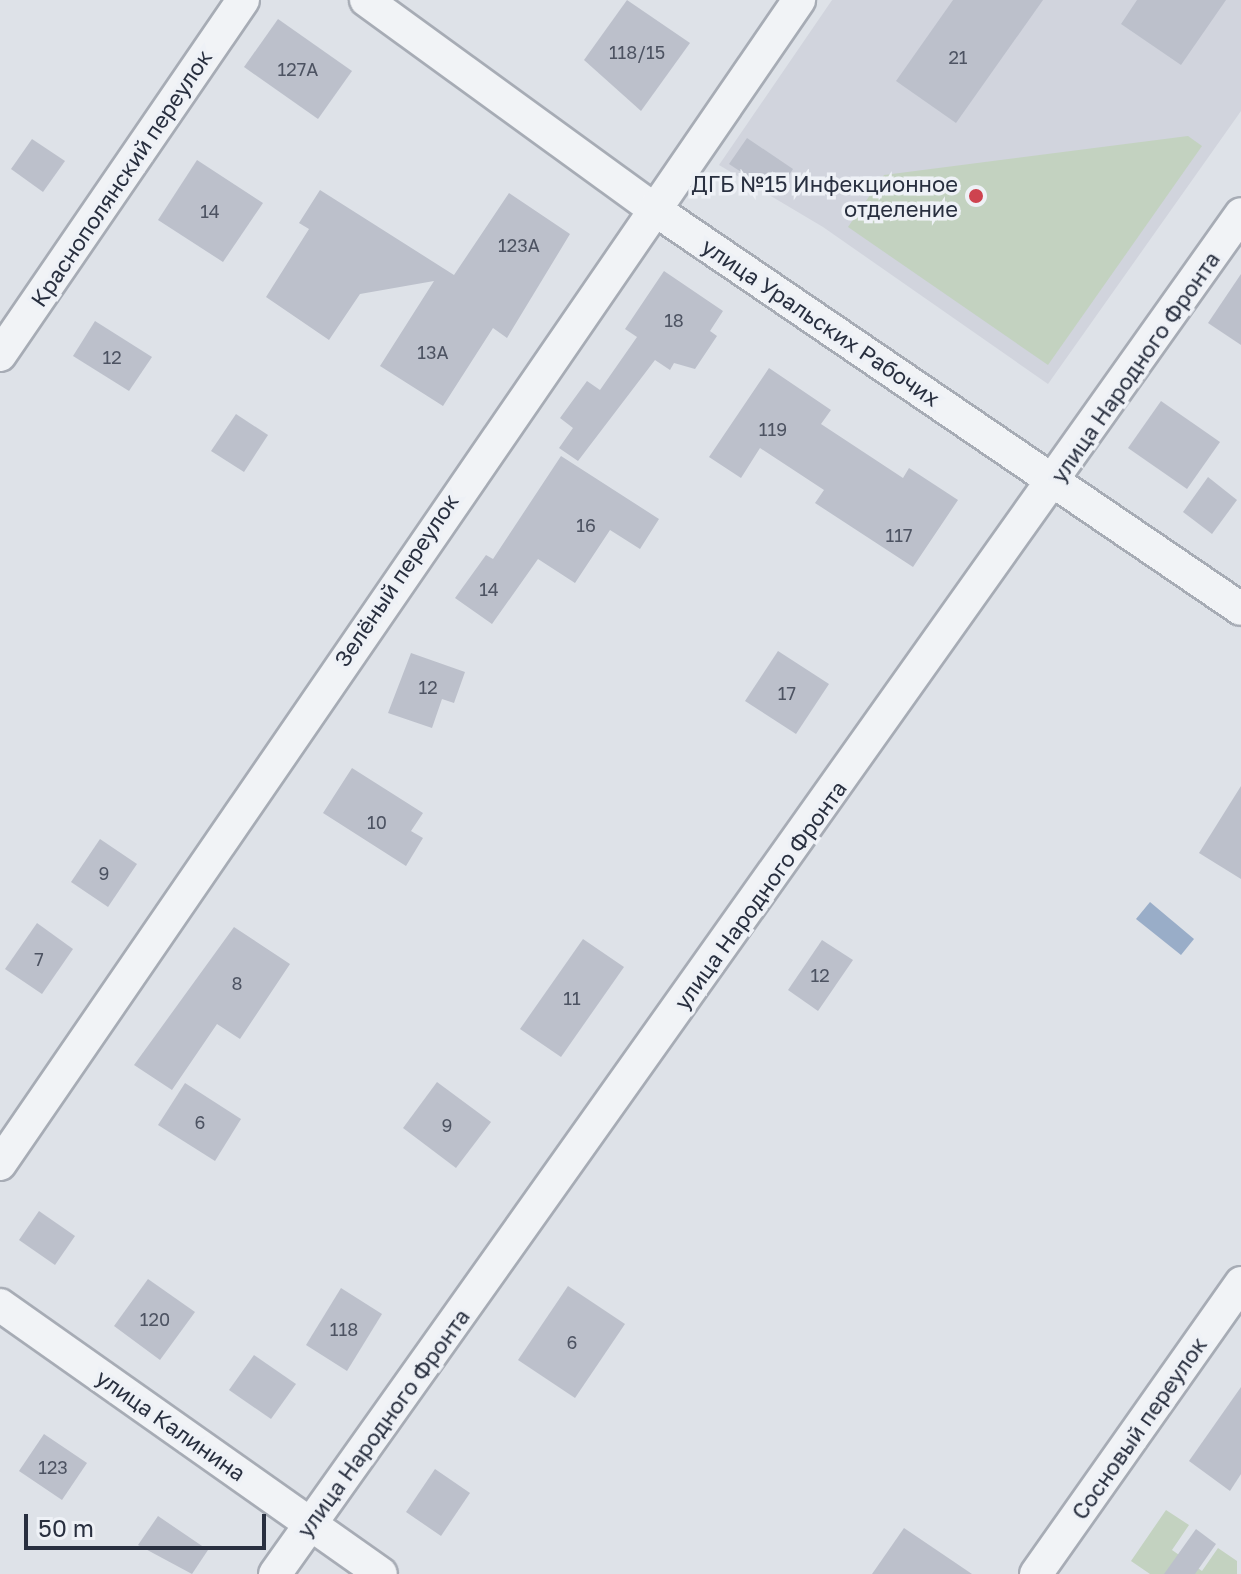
<!DOCTYPE html>
<meta charset="utf-8">
<style>
body{margin:0}
#map{position:relative;width:1241px;height:1574px;overflow:hidden;background:#dee2e8;font-family:"Golos Text",sans-serif}
div>[style]{position:absolute}
.built>*{inset:0;background:#d1d4dd}
.green>*{inset:0;background:#c3d2c0}
.water>*{inset:0;background:#99adc8}
.building>*{inset:0;background:#bcc0cb}
.roads{filter:drop-shadow(2px 0 #a7acb5) drop-shadow(-2px 0 #a7acb5) drop-shadow(0 2px #a7acb5) drop-shadow(0 -2px #a7acb5)}
.street>*{height:32px;margin:-16px;padding:0 16px;transform-origin:16px;border-radius:16px;background:#f1f3f6}
.dots>*{width:22px;height:22px;translate:-50% -50%;box-sizing:border-box;border:4px solid #eef1f6;border-radius:50%}
span{translate:-50% -50%;white-space:nowrap;text-align:center;line-height:1.15;-webkit-text-stroke:7px #eef1f6;paint-order:stroke}
.number-label{font-size:18px;color:#4d5362}
.number-label span{-webkit-text-stroke-width:0}
.street-label{font-size:22px;color:#282f3f}
.poi-label{font-size:22px;color:#282f3f}
.right{translate:-100% -50%;text-align:right}
.scale{position:absolute;left:24px;top:1514px;width:242px;height:36px;box-sizing:border-box;border:4px solid #282f3f;border-top:0;padding-left:10px;font-size:24px;line-height:28px;white-space:nowrap;color:#282f3f;-webkit-text-stroke:6px #eef1f6;paint-order:stroke}
</style>
<div id="map">
<div class="built">
<div style="clip-path:polygon(832px 0,1241px 0,1241px 111px,1048px 384px,823px 227px,719px 165px)"></div>
</div>
<div class="green">
<div style="clip-path:polygon(1188px 136px,1202px 146px,1048px 365px,848px 227px,884px 175px)"></div>
<div style="clip-path:polygon(1166px 1510px,1189px 1525px,1172px 1550px,1202px 1571px,1218px 1548px,1237px 1561px,1237px 1574px,1150px 1574px,1131px 1561px)"></div>
</div>
<div class="water">
<div style="clip-path:polygon(1150px 902px,1194px 939px,1181px 955px,1136px 919px)"></div>
</div>
<div class="building">
<div style="clip-path:polygon(627px 0,690px 43px,641px 111px,584px 60px)"></div>
<div style="clip-path:polygon(953px 0,1043px 0,956px 123px,896px 81px)"></div>
<div style="clip-path:polygon(1137px 0,1226px 0,1181px 65px,1121px 24px)"></div>
<div style="clip-path:polygon(278px 19px,352px 71px,318px 119px,244px 67px)"></div>
<div style="clip-path:polygon(747px 138px,793px 169px,776px 195px,729px 164px)"></div>
<div style="clip-path:polygon(32px 139px,65px 161px,43px 192px,11px 169px)"></div>
<div style="clip-path:polygon(197px 160px,263px 203px,223px 262px,158px 220px)"></div>
<div style="clip-path:polygon(320px 190px,454px 275px,509px 193px,570px 234px,507px 338px,493px 328px,443px 406px,380px 366px,434px 281px,360px 294px,329px 340px,266px 297px,309px 229px,299px 223px)"></div>
<div style="clip-path:polygon(664px 271px,723px 311px,710px 331px,717px 336px,695px 369px,674px 363px,670px 370px,655px 360px,578px 461px,559px 448px,573px 428px,560px 418px,587px 381px,600px 390px,637px 337px,625px 329px)"></div>
<div style="clip-path:polygon(1241px 274px,1241px 345px,1208px 323px)"></div>
<div style="clip-path:polygon(95px 321px,152px 357px,129px 391px,73px 356px)"></div>
<div style="clip-path:polygon(769px 368px,831px 410px,821px 424px,903px 478px,909px 468px,958px 500px,913px 567px,815px 503px,824px 490px,760px 448px,741px 478px,709px 457px)"></div>
<div style="clip-path:polygon(1161px 401px,1220px 442px,1187px 489px,1128px 448px)"></div>
<div style="clip-path:polygon(236px 414px,268px 435px,244px 472px,211px 451px)"></div>
<div style="clip-path:polygon(561px 456px,659px 519px,640px 549px,610px 530px,575px 583px,538px 559px,492px 624px,455px 598px,486px 555px,493px 559px)"></div>
<div style="clip-path:polygon(1208px 477px,1237px 500px,1212px 534px,1183px 512px)"></div>
<div style="clip-path:polygon(778px 651px,829px 684px,796px 734px,745px 701px)"></div>
<div style="clip-path:polygon(411px 653px,465px 672px,454px 703px,442px 699px,432px 728px,388px 713px)"></div>
<div style="clip-path:polygon(352px 768px,423px 813px,411px 831px,423px 838px,406px 866px,323px 813px)"></div>
<div style="clip-path:polygon(1241px 786px,1241px 879px,1199px 853px)"></div>
<div style="clip-path:polygon(100px 839px,137px 864px,108px 907px,71px 882px)"></div>
<div style="clip-path:polygon(37px 923px,73px 949px,42px 994px,5px 969px)"></div>
<div style="clip-path:polygon(234px 927px,290px 964px,240px 1039px,217px 1024px,172px 1090px,134px 1065px)"></div>
<div style="clip-path:polygon(583px 939px,624px 967px,561px 1057px,520px 1029px)"></div>
<div style="clip-path:polygon(822px 940px,853px 960px,818px 1011px,788px 990px)"></div>
<div style="clip-path:polygon(437px 1082px,491px 1122px,456px 1168px,403px 1128px)"></div>
<div style="clip-path:polygon(185px 1083px,241px 1119px,215px 1161px,158px 1125px)"></div>
<div style="clip-path:polygon(39px 1211px,75px 1236px,55px 1265px,19px 1240px)"></div>
<div style="clip-path:polygon(148px 1279px,195px 1312px,160px 1360px,114px 1326px)"></div>
<div style="clip-path:polygon(568px 1286px,625px 1324px,575px 1398px,518px 1360px)"></div>
<div style="clip-path:polygon(341px 1288px,382px 1314px,347px 1371px,306px 1345px)"></div>
<div style="clip-path:polygon(254px 1355px,296px 1384px,271px 1419px,229px 1390px)"></div>
<div style="clip-path:polygon(1241px 1387px,1241px 1474px,1230px 1491px,1189px 1461px)"></div>
<div style="clip-path:polygon(44px 1434px,87px 1463px,62px 1500px,19px 1471px)"></div>
<div style="clip-path:polygon(435px 1469px,470px 1493px,441px 1536px,406px 1512px)"></div>
<div style="clip-path:polygon(158px 1516px,208px 1550px,192px 1574px,138px 1545px)"></div>
<div style="clip-path:polygon(904px 1528px,972px 1574px,872px 1574px)"></div>
<div style="clip-path:polygon(1196px 1529px,1216px 1544px,1195px 1574px,1164px 1574px)"></div>
</div>
<div class="roads">
<div class="street">
<div style="left:366px;top:0;width:356px;rotate:36deg"></div>
<div style="left:654px;top:209px;width:710px;rotate:34.27deg"></div>
<div style="left:0;top:355px;width:430px;rotate:-55.6deg"></div>
<div style="left:0;top:1164px;width:1412px;rotate:-55.53deg"></div>
<div style="left:0;top:1305px;width:466px;rotate:35.2deg"></div>
<div style="left:275px;top:1574px;width:1668px;rotate:-54.61deg"></div>
<div style="left:1036px;top:1574px;width:356px;rotate:-54.8deg"></div>
</div>
</div>
<div class="dots">
<div style="left:976px;top:196px;background:#ce434f"></div>
</div>
<div class="number-label">
<span style="left:637px;top:52px">118/15</span>
<span style="left:958px;top:57px">21</span>
<span style="left:298px;top:69px">127А</span>
<span style="left:210px;top:211px">14</span>
<span style="left:519px;top:245px">123А</span>
<span style="left:674px;top:320px">18</span>
<span style="left:433px;top:352px">13А</span>
<span style="left:112px;top:357px">12</span>
<span style="left:773px;top:429px">119</span>
<span style="left:586px;top:525px">16</span>
<span style="left:899px;top:535px">117</span>
<span style="left:489px;top:589px">14</span>
<span style="left:428px;top:687px">12</span>
<span style="left:787px;top:693px">17</span>
<span style="left:377px;top:822px">10</span>
<span style="left:104px;top:873px">9</span>
<span style="left:39px;top:959px">7</span>
<span style="left:820px;top:975px">12</span>
<span style="left:237px;top:983px">8</span>
<span style="left:572px;top:998px">11</span>
<span style="left:200px;top:1122px">6</span>
<span style="left:447px;top:1125px">9</span>
<span style="left:155px;top:1319px">120</span>
<span style="left:344px;top:1329px">118</span>
<span style="left:572px;top:1342px">6</span>
<span style="left:53px;top:1467px">123</span>
</div>
<div class="street-label">
<span style="left:121px;top:178px;rotate:-56deg">Краснополянский переулок</span>
<span style="left:821px;top:322px;rotate:34deg">улица Уральских Рабочих</span>
<span style="left:1135px;top:367px;rotate:-55deg">улица Народного Фронта</span>
<span style="left:396px;top:580px;rotate:-56deg">Зелёный переулок</span>
<span style="left:760px;top:895px;rotate:-54deg">улица Народного Фронта</span>
<span style="left:383px;top:1423px;rotate:-54deg">улица Народного Фронта</span>
<span style="left:171px;top:1425px;rotate:35deg">улица Калинина</span>
<span style="left:1139px;top:1428px;rotate:-55deg">Сосновый переулок</span>
</div>
<div class="poi-label">
<span class="right" style="left:958px;top:196px">ДГБ №15 Инфекционное<br>отделение</span>
</div>
<div class="scale">50 m</div>
</div>
